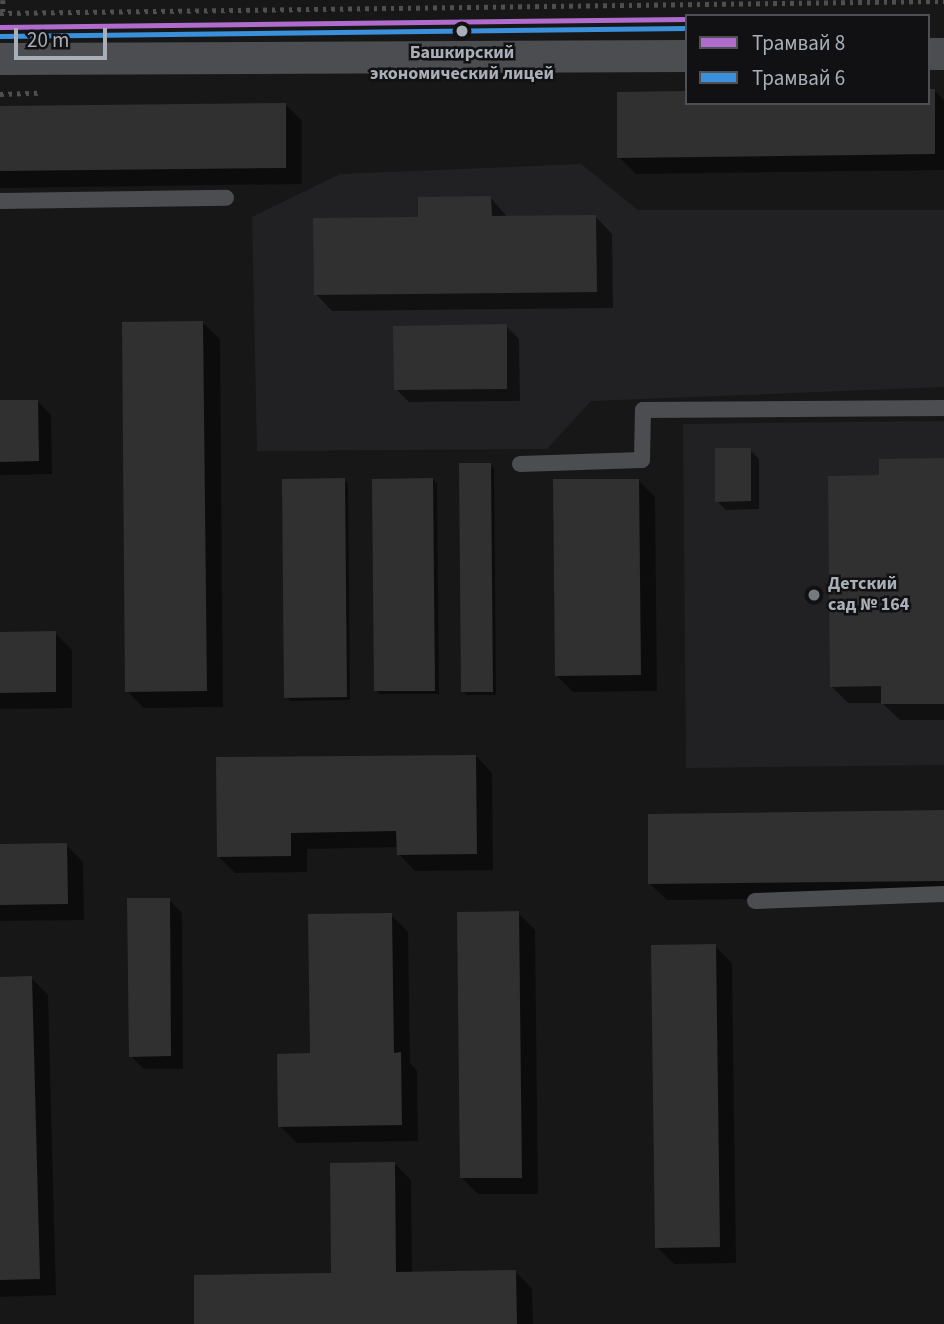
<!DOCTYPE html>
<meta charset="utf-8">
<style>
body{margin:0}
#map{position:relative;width:944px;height:1324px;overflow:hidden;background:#171717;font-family:"Source Sans 3",sans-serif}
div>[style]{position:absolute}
.built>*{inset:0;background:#212123}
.shadow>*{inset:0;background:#0007}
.building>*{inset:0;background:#303031}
.path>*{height:4.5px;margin-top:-2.25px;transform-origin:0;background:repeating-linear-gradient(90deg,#4d4f51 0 3.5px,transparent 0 8.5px)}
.service>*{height:16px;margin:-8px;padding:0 8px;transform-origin:8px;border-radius:8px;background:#4c4d50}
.minor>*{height:32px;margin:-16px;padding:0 16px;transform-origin:16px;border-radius:16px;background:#4c4d50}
.tram-1>*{height:5px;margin:-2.5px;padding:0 2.5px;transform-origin:2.5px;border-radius:2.5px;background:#b06ccc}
.tram-2>*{height:5px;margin:-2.5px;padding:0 2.5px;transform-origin:2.5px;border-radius:2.5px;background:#3a90db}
.dots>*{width:19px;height:19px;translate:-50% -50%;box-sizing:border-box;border:4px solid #111113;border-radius:50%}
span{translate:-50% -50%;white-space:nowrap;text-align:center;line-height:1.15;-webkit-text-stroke:5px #111113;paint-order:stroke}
.stop-label{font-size:18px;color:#a9afb7;font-weight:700}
.poi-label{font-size:18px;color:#a9afb7;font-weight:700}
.left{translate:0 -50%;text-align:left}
.legend{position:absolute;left:685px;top:14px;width:245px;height:91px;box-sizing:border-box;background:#111113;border:2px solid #4e5055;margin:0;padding:9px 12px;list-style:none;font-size:21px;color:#a9afb7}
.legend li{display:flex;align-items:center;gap:14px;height:35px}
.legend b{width:35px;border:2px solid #4e5055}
.scale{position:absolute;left:14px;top:28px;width:93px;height:32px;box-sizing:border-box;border:4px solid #a9afb7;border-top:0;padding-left:9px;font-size:21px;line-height:24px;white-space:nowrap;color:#a9afb7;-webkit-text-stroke:5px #111113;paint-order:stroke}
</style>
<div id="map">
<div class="built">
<div style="clip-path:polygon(581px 164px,638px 210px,944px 210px,944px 387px,591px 401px,547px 449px,257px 451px,252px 217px,340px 174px)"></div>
<div style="clip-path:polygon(944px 421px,944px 765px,686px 768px,683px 424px)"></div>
</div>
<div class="shadow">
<div style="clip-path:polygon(934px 90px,944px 100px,944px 170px,636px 174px,619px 157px,687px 103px,928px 103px)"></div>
<div style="clip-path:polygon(285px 104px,302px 121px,302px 184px,0 188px,0 107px)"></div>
<div style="clip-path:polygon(491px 198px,508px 218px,596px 217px,612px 234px,613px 308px,332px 311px,316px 294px,420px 219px)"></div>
<div style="clip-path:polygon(203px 323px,220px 339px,223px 707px,144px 708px,127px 691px)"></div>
<div style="clip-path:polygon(506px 326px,519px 339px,520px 401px,409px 402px,396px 389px)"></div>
<div style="clip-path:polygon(0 402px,38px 402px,51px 415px,52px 474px,0 475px)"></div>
<div style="clip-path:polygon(750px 450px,759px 459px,759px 509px,726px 510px,717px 501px)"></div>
<div style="clip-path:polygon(944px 460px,944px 720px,900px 720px,882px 703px,848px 703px,831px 686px,881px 477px)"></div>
<div style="clip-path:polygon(490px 465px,494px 469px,496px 695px,467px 695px,463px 691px)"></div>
<div style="clip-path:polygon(344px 480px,348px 484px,350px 700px,290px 701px,286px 697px)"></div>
<div style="clip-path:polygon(433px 480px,437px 484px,439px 694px,380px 694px,376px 690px)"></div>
<div style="clip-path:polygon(638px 480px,655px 497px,657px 691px,573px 692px,556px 675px)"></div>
<div style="clip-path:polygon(0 633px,55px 633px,72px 650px,72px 708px,0 709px)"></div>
<div style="clip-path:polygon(476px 756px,492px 773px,493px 870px,415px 871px,399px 854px,398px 847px,307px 849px,307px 872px,235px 873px,218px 856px)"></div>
<div style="clip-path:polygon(944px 811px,944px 897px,667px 900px,650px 884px)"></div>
<div style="clip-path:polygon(0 845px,66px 845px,83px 862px,84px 920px,0 921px)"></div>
<div style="clip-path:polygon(169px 900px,182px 913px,183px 1069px,144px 1069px,131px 1056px)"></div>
<div style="clip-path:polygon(518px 913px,535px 930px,538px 1194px,478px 1194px,461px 1177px)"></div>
<div style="clip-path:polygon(391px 915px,408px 932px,410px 1063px,417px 1071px,418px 1141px,297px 1143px,280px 1126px,312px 1055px)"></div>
<div style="clip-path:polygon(715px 946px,732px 963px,736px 1263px,674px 1264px,657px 1247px)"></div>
<div style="clip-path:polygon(31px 978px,48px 995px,56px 1295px,0 1297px,0 979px)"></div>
<div style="clip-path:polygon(394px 1163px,411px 1180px,412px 1273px,516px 1272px,532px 1289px,533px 1324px,196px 1324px,333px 1275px)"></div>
</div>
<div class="building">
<div style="clip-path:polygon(928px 89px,935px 89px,935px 154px,617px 158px,617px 92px,687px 91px,687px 103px,928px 103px)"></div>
<div style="clip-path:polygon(286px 103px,286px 168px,0 171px,0 106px)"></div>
<div style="clip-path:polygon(491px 196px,492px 216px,596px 215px,597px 292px,314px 295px,313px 218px,418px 217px,418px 197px)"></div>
<div style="clip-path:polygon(203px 321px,207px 691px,125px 692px,122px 322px)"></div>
<div style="clip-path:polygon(507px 324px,507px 389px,394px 390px,393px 326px)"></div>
<div style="clip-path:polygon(0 400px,38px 400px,39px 461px,0 462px)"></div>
<div style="clip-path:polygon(715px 448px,751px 448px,751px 501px,715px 502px)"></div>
<div style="clip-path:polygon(944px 458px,944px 704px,881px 704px,881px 686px,830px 687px,828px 476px,879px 475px,879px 459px)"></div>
<div style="clip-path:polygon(459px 463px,491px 463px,493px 692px,461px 692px)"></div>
<div style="clip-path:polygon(345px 478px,347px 697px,284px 698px,282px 479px)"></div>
<div style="clip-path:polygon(433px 478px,435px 691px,374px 691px,372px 479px)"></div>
<div style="clip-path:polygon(553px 479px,639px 479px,641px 675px,555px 676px)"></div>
<div style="clip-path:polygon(56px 631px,56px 692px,0 693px,0 632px)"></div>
<div style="clip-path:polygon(476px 755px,477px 854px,397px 855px,396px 831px,291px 833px,291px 856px,217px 857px,216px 757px)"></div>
<div style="clip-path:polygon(944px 810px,944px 881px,648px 884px,648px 814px)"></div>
<div style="clip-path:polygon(67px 843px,68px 904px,0 905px,0 844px)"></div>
<div style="clip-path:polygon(127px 898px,170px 898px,171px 1056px,129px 1057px)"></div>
<div style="clip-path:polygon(519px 911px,522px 1178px,460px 1178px,457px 912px)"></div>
<div style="clip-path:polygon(392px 913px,394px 1053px,401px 1052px,402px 1125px,278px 1127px,277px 1054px,310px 1053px,308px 914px)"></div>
<div style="clip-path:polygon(716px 944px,720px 1247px,655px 1248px,651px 945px)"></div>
<div style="clip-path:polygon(32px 976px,40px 1279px,0 1280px,0 977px)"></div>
<div style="clip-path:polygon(395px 1162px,396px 1272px,516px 1270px,517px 1324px,194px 1324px,194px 1275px,331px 1273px,330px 1163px)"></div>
</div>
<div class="path">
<div style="left:3px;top:0;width:13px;rotate:90deg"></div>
<div style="left:0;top:13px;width:944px;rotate:-0.73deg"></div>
<div style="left:0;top:94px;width:38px;rotate:-2deg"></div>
</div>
<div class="service">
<div style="left:0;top:201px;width:226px;rotate:-0.8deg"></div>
<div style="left:520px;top:464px;width:122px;rotate:-1.9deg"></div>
<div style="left:642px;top:460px;width:50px;rotate:-88.9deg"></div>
<div style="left:643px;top:410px;width:301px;rotate:-0.4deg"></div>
<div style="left:755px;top:901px;width:189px;rotate:-2.1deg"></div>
</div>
<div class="minor">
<div style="left:928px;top:54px;width:16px"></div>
<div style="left:0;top:59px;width:687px;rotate:-0.25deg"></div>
</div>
<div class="tram-1">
<div style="left:0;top:27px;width:687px;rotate:-0.67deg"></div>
</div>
<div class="tram-2">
<div style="left:0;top:36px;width:687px;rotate:-0.67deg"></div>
</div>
<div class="dots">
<div style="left:462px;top:31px;background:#a9afb7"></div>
<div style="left:814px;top:595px;background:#767a7f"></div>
</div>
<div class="stop-label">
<span style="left:462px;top:64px">Башкирский<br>экономический лицей</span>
</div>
<div class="poi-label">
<span class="left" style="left:828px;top:595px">Детский<br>сад № 164</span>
</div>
<ul class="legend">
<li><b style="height:9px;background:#b06ccc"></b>Трамвай 8</li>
<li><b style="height:9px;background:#3a90db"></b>Трамвай 6</li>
</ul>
<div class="scale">20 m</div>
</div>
